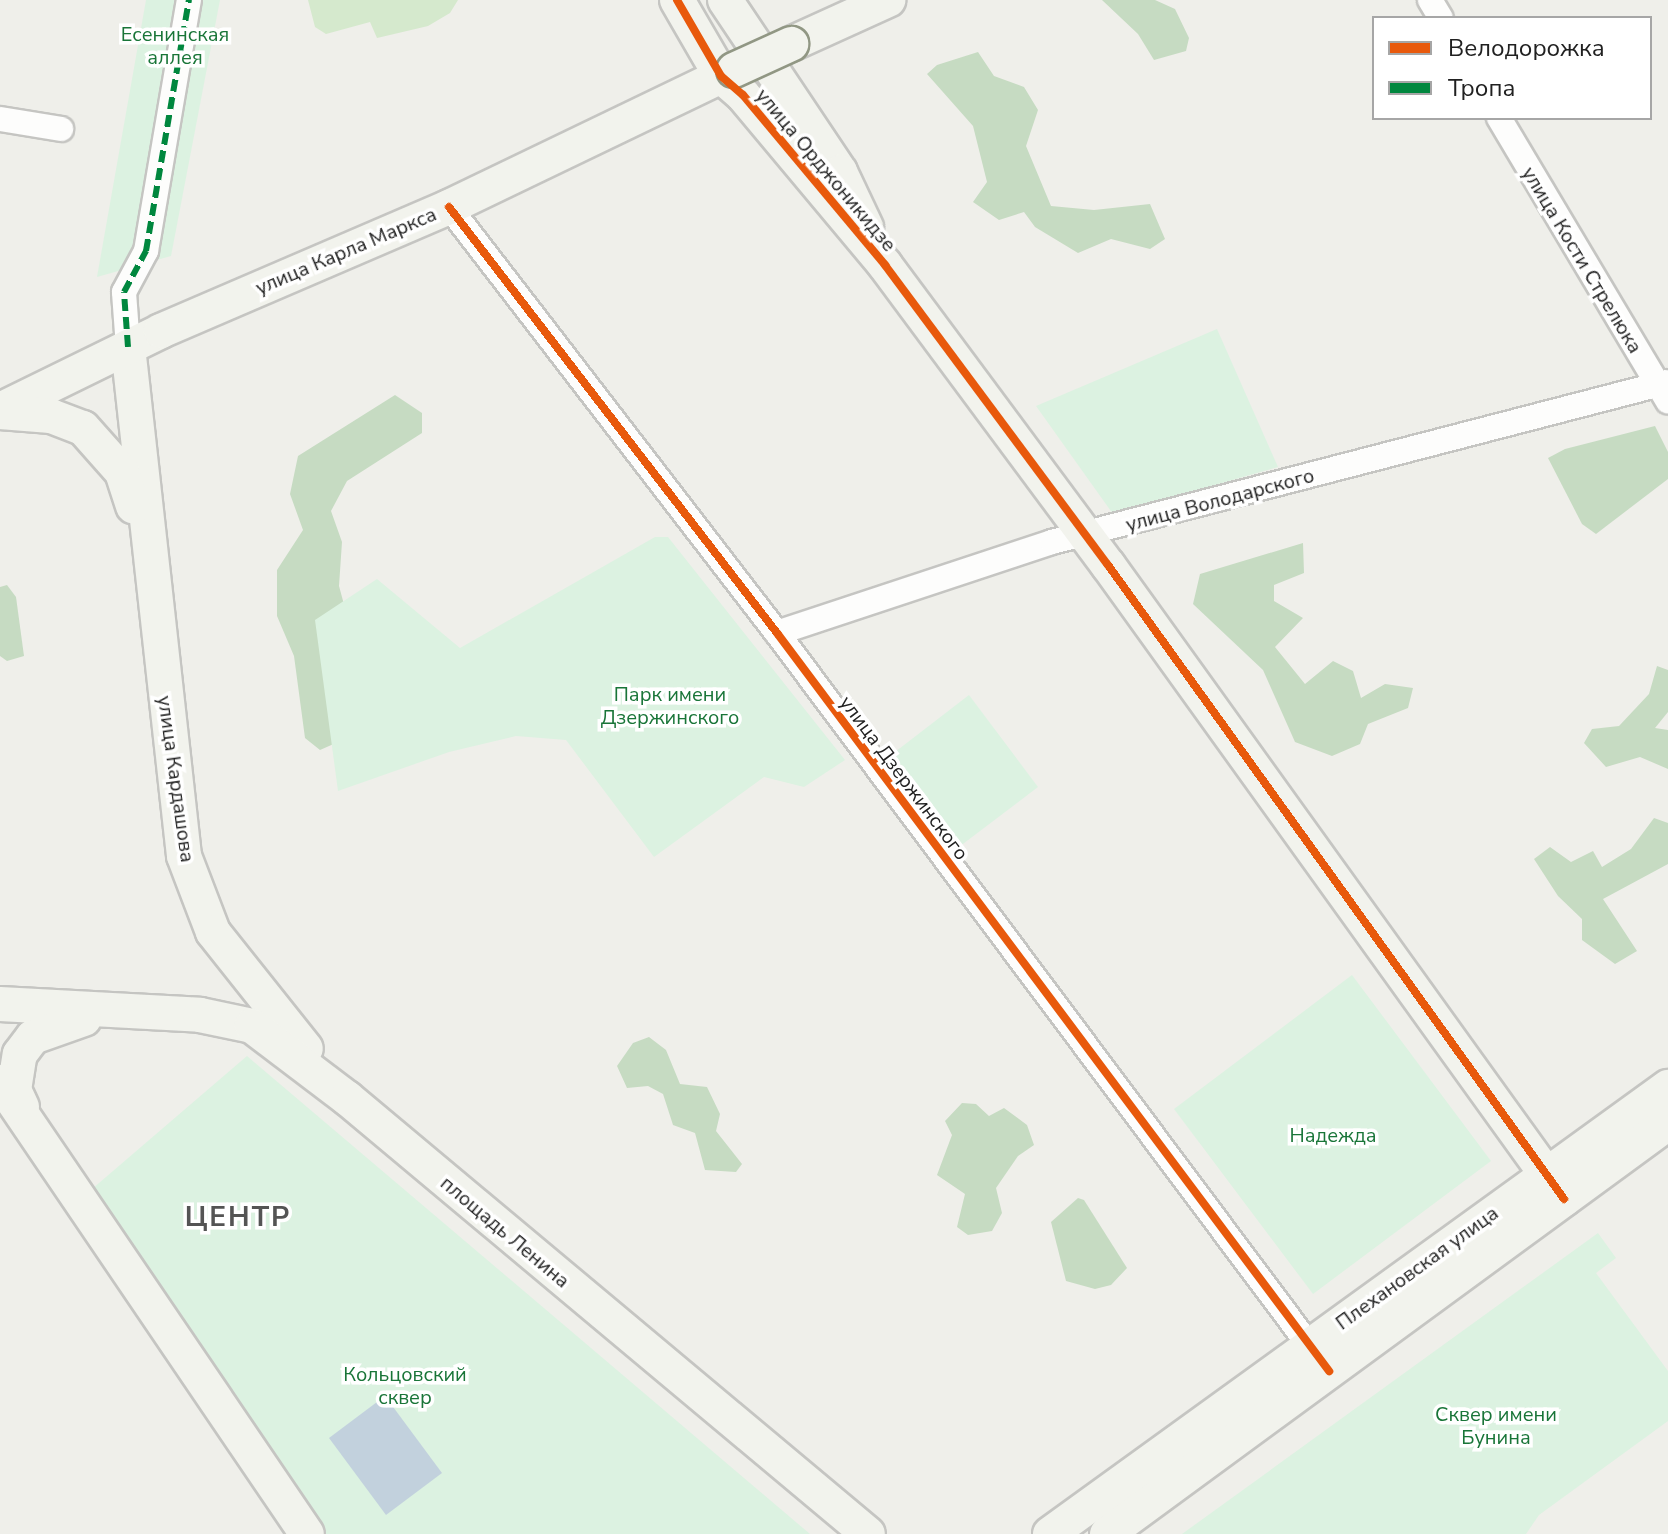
<!DOCTYPE html>
<meta charset="utf-8">
<style>
body{margin:0}
#map{position:relative;width:1668px;height:1534px;overflow:hidden;background:#efefea;font-family:"Nunito Sans",sans-serif}
div>[style]{position:absolute}
.grass>*{inset:0;background:#d5e9cd}
.forest>*{inset:0;background:#c6dbc2}
.park>*{inset:0;background:#dcf2e1}
.water>*{inset:0;background:#c2d1dd}
.roads{filter:drop-shadow(2px 0 #c5c5c2) drop-shadow(-2px 0 #c5c5c2) drop-shadow(0 2px #c5c5c2) drop-shadow(0 -2px #c5c5c2)}
.street>*{height:24px;margin:-12px;padding:0 12px;transform-origin:12px;border-radius:12px;background:#fdfdfc}
.secondary>*{height:34px;margin:-17px;padding:0 17px;transform-origin:17px;border-radius:17px;background:#f2f3ed}
.bridges{filter:drop-shadow(2px 0 #919784) drop-shadow(-2px 0 #919784) drop-shadow(0 2px #919784) drop-shadow(0 -2px #919784)}
.secondary-bridge>*{height:34px;margin:-17px;padding:0 17px;transform-origin:17px;border-radius:17px;background:#f2f3ed}
.quiet>*{height:6px;margin-top:-3px;transform-origin:0;background:repeating-linear-gradient(90deg,#00873e 0 12px,transparent 0 18px)}
.cycleway>*{height:8px;margin:-4px;padding:0 4px;transform-origin:4px;border-radius:4px;background:#e8590c}
span{translate:-50% -50%;white-space:nowrap;text-align:center;line-height:1.15;-webkit-text-stroke:7px #fff;paint-order:stroke}
.park-label{font-size:20px;color:#197538}
.street-label{font-size:20px;color:#212121}
.district-label{font-size:28px;color:#545454;font-weight:700;letter-spacing:2px}
.legend{position:absolute;left:1372px;top:16px;width:280px;height:104px;box-sizing:border-box;background:#fff;border:2px solid #a6a6a6;margin:0;padding:10px 14px;list-style:none;font-size:24px;color:#212121}
.legend li{display:flex;align-items:center;gap:16px;height:40px}
.legend b{width:40px;border:2px solid #a6a6a6}
</style>
<div id="map">
<div class="grass">
<div style="clip-path:polygon(308px 0,458px 0,450px 13px,428px 26px,377px 38px,370px 22px,326px 34px,315px 27px)"></div>
</div>
<div class="forest">
<div style="clip-path:polygon(1102px 0,1155px 0,1175px 9px,1189px 38px,1186px 51px,1154px 60px,1138px 34px)"></div>
<div style="clip-path:polygon(978px 52px,994px 76px,1024px 87px,1038px 110px,1026px 146px,1051px 206px,1094px 210px,1150px 204px,1165px 239px,1150px 249px,1111px 239px,1078px 253px,1035px 227px,1024px 212px,999px 220px,973px 202px,987px 182px,973px 126px,927px 74px,937px 65px)"></div>
<div style="clip-path:polygon(395px 395px,422px 413px,422px 433px,347px 481px,331px 511px,342px 542px,339px 586px,355px 645px,354px 735px,320px 750px,305px 738px,294px 656px,277px 616px,277px 570px,303px 530px,290px 494px,298px 456px)"></div>
<div style="clip-path:polygon(1655px 426px,1668px 452px,1668px 479px,1596px 534px,1582px 524px,1548px 458px,1565px 449px)"></div>
<div style="clip-path:polygon(1303px 543px,1304px 573px,1274px 585px,1274px 601px,1303px 618px,1275px 647px,1305px 684px,1333px 661px,1353px 671px,1361px 698px,1385px 684px,1413px 688px,1408px 708px,1368px 724px,1360px 744px,1332px 756px,1295px 742px,1263px 670px,1193px 604px,1200px 574px)"></div>
<div style="clip-path:polygon(7px 585px,16px 597px,24px 656px,7px 661px,0 656px,0 587px)"></div>
<div style="clip-path:polygon(1657px 666px,1668px 670px,1668px 712px,1655px 728px,1668px 730px,1668px 769px,1640px 757px,1606px 767px,1584px 743px,1592px 729px,1619px 726px,1649px 694px)"></div>
<div style="clip-path:polygon(1654px 818px,1668px 823px,1668px 864px,1603px 899px,1637px 951px,1615px 964px,1582px 940px,1582px 919px,1558px 896px,1534px 859px,1550px 847px,1571px 862px,1593px 851px,1602px 867px,1631px 849px)"></div>
<div style="clip-path:polygon(649px 1037px,666px 1050px,680px 1084px,707px 1087px,720px 1114px,716px 1131px,742px 1164px,736px 1172px,705px 1170px,695px 1133px,673px 1125px,663px 1094px,648px 1086px,627px 1088px,617px 1066px,633px 1043px)"></div>
<div style="clip-path:polygon(962px 1103px,976px 1104px,989px 1116px,1004px 1108px,1027px 1125px,1034px 1145px,1018px 1156px,996px 1188px,1002px 1213px,992px 1231px,968px 1235px,957px 1227px,965px 1194px,937px 1175px,952px 1135px,945px 1121px)"></div>
<div style="clip-path:polygon(1078px 1198px,1084px 1200px,1127px 1268px,1111px 1285px,1095px 1289px,1066px 1281px,1051px 1222px)"></div>
</div>
<div class="park">
<div style="clip-path:polygon(146px 0,220px 0,171px 256px,97px 277px)"></div>
<div style="clip-path:polygon(1217px 329px,1278px 467px,1113px 514px,1036px 406px)"></div>
<div style="clip-path:polygon(655px 537px,668px 537px,845px 760px,804px 787px,764px 777px,654px 857px,566px 740px,516px 736px,449px 752px,338px 791px,315px 620px,377px 579px,460px 648px)"></div>
<div style="clip-path:polygon(969px 695px,1038px 787px,951px 853px,882px 762px)"></div>
<div style="clip-path:polygon(1352px 975px,1491px 1161px,1313px 1294px,1174px 1109px)"></div>
<div style="clip-path:polygon(247px 1056px,810px 1534px,325px 1534px,92px 1189px)"></div>
<div style="clip-path:polygon(1598px 1233px,1616px 1258px,1596px 1273px,1668px 1371px,1668px 1421px,1539px 1515px,1526px 1534px,1182px 1534px)"></div>
</div>
<div class="water">
<div style="clip-path:polygon(385px 1396px,442px 1473px,386px 1515px,329px 1438px)"></div>
</div>
<div class="roads">
<div class="street">
<div style="left:1430px;top:0;width:21px;rotate:59deg"></div>
<div style="left:1499px;top:118px;width:330px;rotate:59.2deg"></div>
<div style="left:0;top:119px;width:62px;rotate:9.3deg"></div>
<div style="left:449px;top:207px;width:538px;rotate:52.41deg"></div>
<div style="left:777px;top:633px;width:904px;rotate:53.23deg"></div>
<div style="left:128px;top:347px;width:55px;rotate:-94.2deg"></div>
<div style="left:124px;top:292px;width:47px;rotate:-61.8deg"></div>
<div style="left:146px;top:251px;width:255px;rotate:-80.3deg"></div>
<div style="left:777px;top:633px;width:290px;rotate:-18.3deg"></div>
<div style="left:1052px;top:542px;width:636px;rotate:-14.56deg"></div>
</div>
<div class="secondary">
<div style="left:677px;top:0;width:88px;rotate:59.9deg"></div>
<div style="left:721px;top:76px;width:29px;rotate:41deg"></div>
<div style="left:743px;top:95px;width:222px;rotate:50.1deg"></div>
<div style="left:885px;top:265px;width:374px;rotate:53.4deg"></div>
<div style="left:1108px;top:565px;width:781px;rotate:54.27deg"></div>
<div style="left:725px;top:0;width:207px;rotate:56.2deg"></div>
<div style="left:840px;top:172px;width:61px;rotate:64.7deg"></div>
<div style="left:791px;top:44px;width:107px;rotate:-24.4deg"></div>
<div style="left:128px;top:347px;width:512px;rotate:83.72deg"></div>
<div style="left:184px;top:856px;width:81px;rotate:69.1deg"></div>
<div style="left:213px;top:932px;width:149px;rotate:51.5deg"></div>
<div style="left:0;top:410px;width:179px;rotate:-26.1deg"></div>
<div style="left:161px;top:331px;width:314px;rotate:-23.3deg"></div>
<div style="left:449px;top:207px;width:316px;rotate:-25.7deg"></div>
<div style="left:0;top:412px;width:51px;rotate:4.5deg"></div>
<div style="left:51px;top:416px;width:34px;rotate:21deg"></div>
<div style="left:83px;top:428px;width:59px;rotate:48.4deg"></div>
<div style="left:122px;top:472px;width:36px;rotate:72deg"></div>
<div style="left:0;top:1004px;width:200px;rotate:3.1deg"></div>
<div style="left:200px;top:1015px;width:53px;rotate:11.9deg"></div>
<div style="left:252px;top:1026px;width:119px;rotate:37.2deg"></div>
<div style="left:347px;top:1098px;width:679px;rotate:39.92deg"></div>
<div style="left:0;top:1082px;width:546px;rotate:55.82deg"></div>
<div style="left:22px;top:1107px;width:19px;rotate:-115deg"></div>
<div style="left:14px;top:1090px;width:36px;rotate:-81deg"></div>
<div style="left:20px;top:1054px;width:21px;rotate:-53deg"></div>
<div style="left:33px;top:1037px;width:54px;rotate:-19.4deg"></div>
<div style="left:1050px;top:1534px;width:763px;rotate:-35.88deg"></div>
<div style="left:1107px;top:1534px;width:695px;rotate:-36.23deg"></div>
</div>
</div>
<div class="bridges">
<div class="secondary-bridge">
<div style="left:734px;top:70px;width:63px;rotate:-24.5deg"></div>
</div>
</div>
<div class="quiet">
<div style="left:128px;top:347px;width:55px;rotate:-94.2deg"></div>
<div style="left:124px;top:292px;width:47px;rotate:-61.8deg"></div>
<div style="left:146px;top:251px;width:255px;rotate:-80.3deg"></div>
</div>
<div class="cycleway">
<div style="left:677px;top:0;width:88px;rotate:59.9deg"></div>
<div style="left:721px;top:76px;width:29px;rotate:41deg"></div>
<div style="left:743px;top:95px;width:222px;rotate:50.1deg"></div>
<div style="left:885px;top:265px;width:374px;rotate:53.4deg"></div>
<div style="left:1108px;top:565px;width:781px;rotate:54.27deg"></div>
<div style="left:449px;top:207px;width:538px;rotate:52.41deg"></div>
<div style="left:777px;top:633px;width:922px;rotate:53.2deg"></div>
</div>
<div class="park-label">
<span style="left:175px;top:46px">Есенинская<br>аллея</span>
<span style="left:670px;top:706px">Парк имени<br>Дзержинского</span>
<span style="left:1333px;top:1135px">Надежда</span>
<span style="left:405px;top:1386px">Кольцовский<br>сквер</span>
<span style="left:1496px;top:1426px">Cквер имени<br>Бунина</span>
</div>
<div class="street-label">
<span style="left:826px;top:170px;rotate:50deg">улица Орджоникидзе</span>
<span style="left:346px;top:251px;rotate:-23deg">улица Карла Маркса</span>
<span style="left:1582px;top:260px;rotate:59deg">улица Кости Стрелюка</span>
<span style="left:1220px;top:500px;rotate:-15deg">улица Володарского</span>
<span style="left:904px;top:778px;rotate:53deg">улица Дзержинского</span>
<span style="left:176px;top:779px;rotate:82deg">улица Кардашова</span>
<span style="left:505px;top:1232px;rotate:40deg">площадь Ленина</span>
<span style="left:1417px;top:1268px;rotate:-36deg">Плехановская улица</span>
</div>
<div class="district-label">
<span style="left:238px;top:1217px">ЦЕНТР</span>
</div>
<ul class="legend">
<li><b style="height:10px;background:#e8590c"></b>Велодорожка</li>
<li><b style="height:10px;background:#00873e"></b>Тропа</li>
</ul>
</div>
